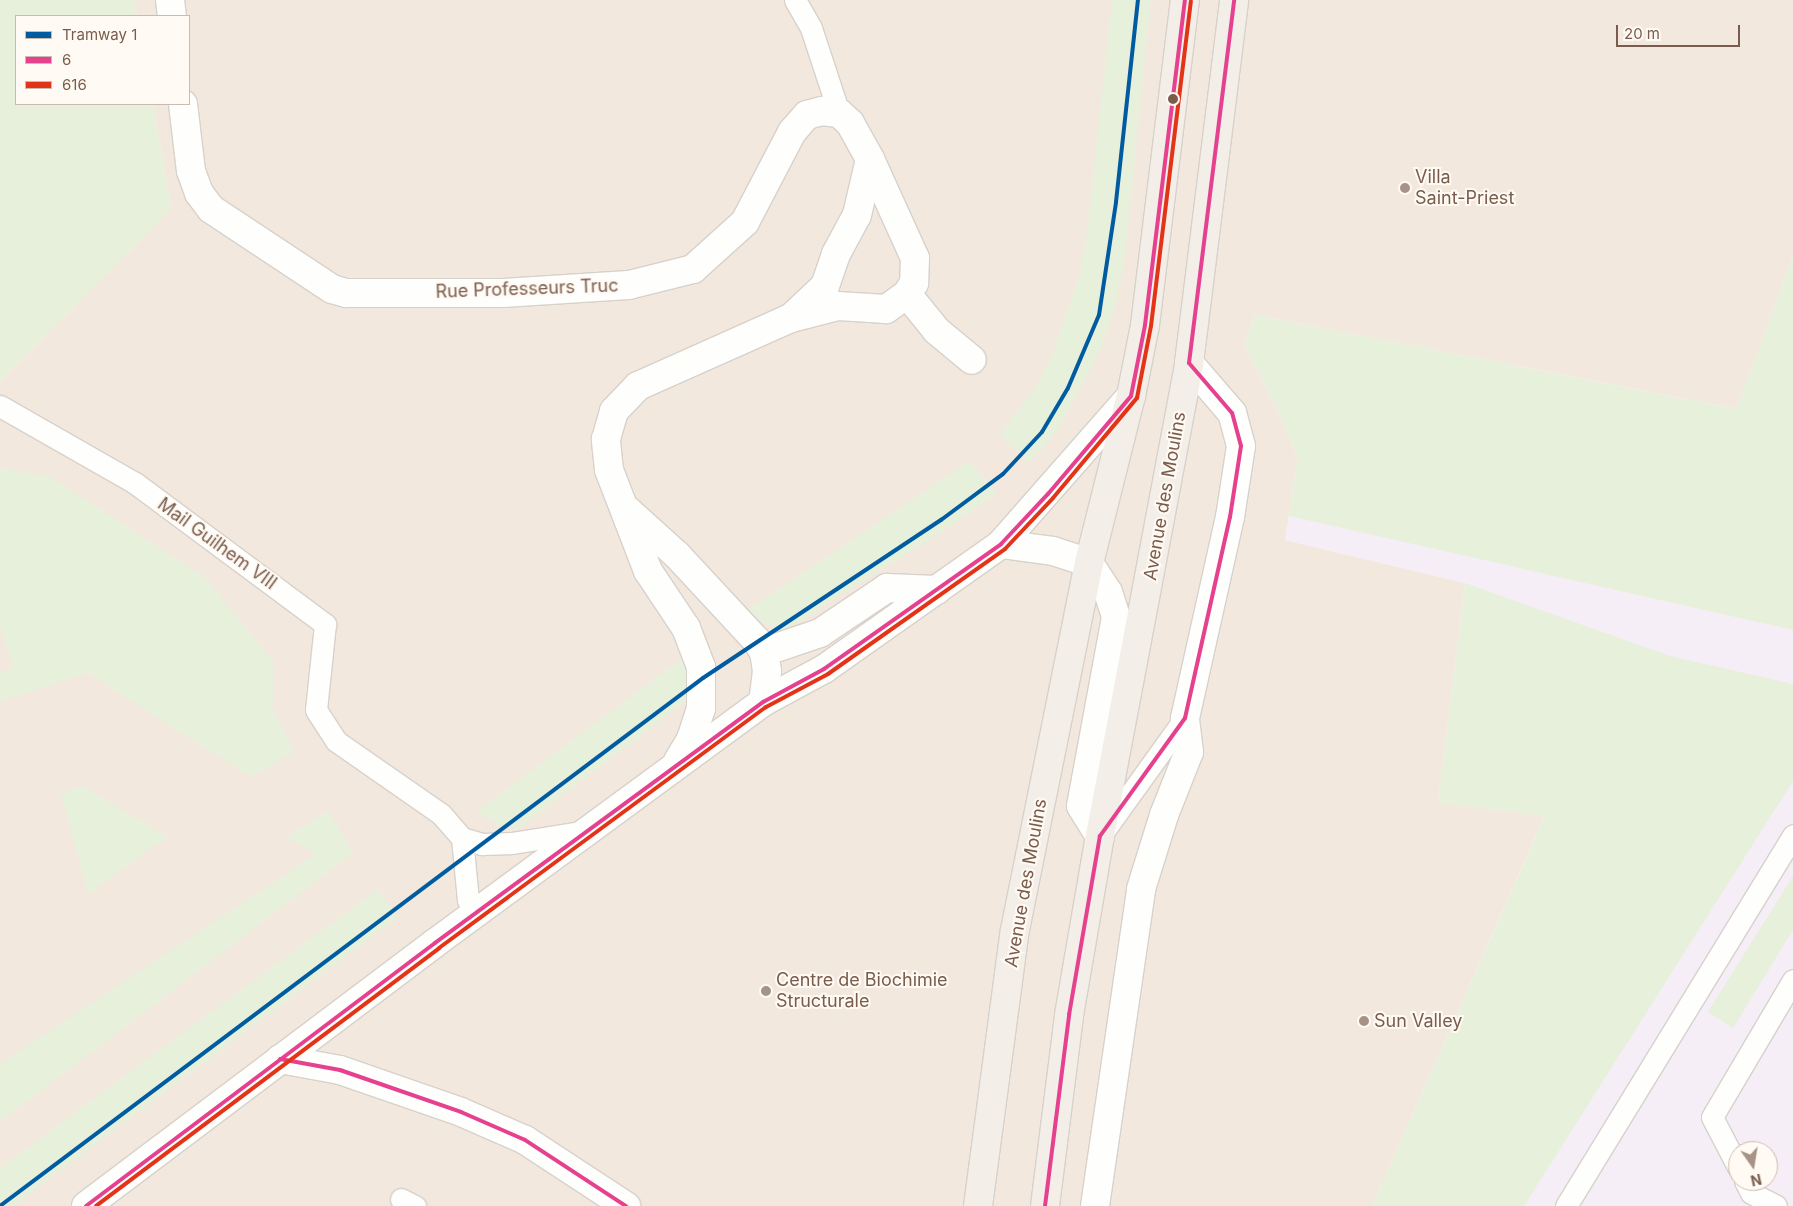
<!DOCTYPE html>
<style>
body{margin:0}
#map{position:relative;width:1793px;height:1206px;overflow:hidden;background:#f9f5f0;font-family:Inter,sans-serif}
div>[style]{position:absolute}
.residential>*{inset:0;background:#f2e8de}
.education>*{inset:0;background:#f6eef6}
.green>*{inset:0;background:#e7f0db}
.roads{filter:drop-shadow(1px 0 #d7d1cb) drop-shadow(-1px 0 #d7d1cb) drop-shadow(0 1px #d7d1cb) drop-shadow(0 -1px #d7d1cb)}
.lane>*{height:21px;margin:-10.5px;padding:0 10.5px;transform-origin:10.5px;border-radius:10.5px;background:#fefefd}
.street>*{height:28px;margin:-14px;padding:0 14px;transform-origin:14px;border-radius:14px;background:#fefefd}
.primary>*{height:28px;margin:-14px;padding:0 14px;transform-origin:14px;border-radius:14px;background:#f3eee8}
.bus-1>*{height:4px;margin:-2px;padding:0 2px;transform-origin:2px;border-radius:2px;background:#e6418e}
.bus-2>*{height:4px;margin:-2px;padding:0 2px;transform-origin:2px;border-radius:2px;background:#e43417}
.tram-1>*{height:4px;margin:-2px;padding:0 2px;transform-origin:2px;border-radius:2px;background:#005ba1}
.dots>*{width:14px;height:14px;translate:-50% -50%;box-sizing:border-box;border:2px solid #fffaf3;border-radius:50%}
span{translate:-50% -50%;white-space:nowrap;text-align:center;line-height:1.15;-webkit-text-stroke:4px #fffaf3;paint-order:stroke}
.poi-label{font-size:18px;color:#7a5c4d}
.left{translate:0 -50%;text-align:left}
.street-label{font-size:18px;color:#7a5c4d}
.legend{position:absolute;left:15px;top:15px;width:175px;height:90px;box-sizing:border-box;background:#fffaf3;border:1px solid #cabbb1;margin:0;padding:6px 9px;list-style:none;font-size:15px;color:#7a5c4d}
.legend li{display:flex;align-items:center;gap:10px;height:25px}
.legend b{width:25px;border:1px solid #cabbb1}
.north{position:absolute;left:1728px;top:1141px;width:50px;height:50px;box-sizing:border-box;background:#fffaf3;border:1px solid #cabbb1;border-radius:50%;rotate:167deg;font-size:14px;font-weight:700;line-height:20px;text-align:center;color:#7a5c4d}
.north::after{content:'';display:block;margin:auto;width:18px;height:22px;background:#a69286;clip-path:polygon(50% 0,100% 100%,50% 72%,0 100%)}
.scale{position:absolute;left:1616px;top:25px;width:124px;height:22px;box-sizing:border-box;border:2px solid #7a5c4d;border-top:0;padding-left:6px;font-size:15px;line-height:18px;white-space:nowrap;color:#7a5c4d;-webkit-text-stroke:4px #fffaf3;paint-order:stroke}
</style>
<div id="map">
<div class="residential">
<div style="clip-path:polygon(134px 0,1793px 0,1793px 255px,1738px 409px,1255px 315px,1244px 344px,1280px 415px,1298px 459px,1285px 540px,1465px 583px,1438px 803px,1545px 815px,1372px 1206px,0 1206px,0 381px,171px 209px,153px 104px,189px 104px,189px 16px,137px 16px)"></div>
</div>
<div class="education">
<div style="clip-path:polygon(evenodd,1793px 255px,1793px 1206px,1372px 1206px,1545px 816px,1438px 803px,1465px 583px,1285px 540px,1298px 459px,1280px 415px,1244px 344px,1255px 315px,1737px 409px,1793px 255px,1738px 1151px,1768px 1151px,1768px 1181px,1738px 1181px,1738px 1151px)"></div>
</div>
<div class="green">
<div style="clip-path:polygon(0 0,134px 0,137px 16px,16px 16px,16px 104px,153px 104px,171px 209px,0 381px)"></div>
<div style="clip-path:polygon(1112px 0,1151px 0,1125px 253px,1116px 303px,1103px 345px,1058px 429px,1030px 462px,1000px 435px,1031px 394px,1049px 363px,1079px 276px,1088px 226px)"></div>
<div style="clip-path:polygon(1793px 255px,1793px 630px,1289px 516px,1298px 459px,1280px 415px,1244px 344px,1255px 315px,1737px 409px)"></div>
<div style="clip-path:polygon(969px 461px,997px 493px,946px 529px,786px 630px,765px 624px,748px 610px)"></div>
<div style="clip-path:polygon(0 468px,49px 476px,203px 576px,273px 661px,273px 712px,295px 751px,251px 777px,88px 673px,0 701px,0 673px,13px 668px,0 625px)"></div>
<div style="clip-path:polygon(1465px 583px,1670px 656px,1793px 684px,1793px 781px,1524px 1206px,1372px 1206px,1545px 816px,1438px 803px)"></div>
<div style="clip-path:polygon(683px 658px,689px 674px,687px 700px,518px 829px,498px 825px,476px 812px)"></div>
<div style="clip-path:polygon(83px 786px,167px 837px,88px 894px,61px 793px)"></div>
<div style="clip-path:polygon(328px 810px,353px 853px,0 1122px,0 1064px,316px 854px,287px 838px)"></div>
<div style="clip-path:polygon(1793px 876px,1793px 930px,1733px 1028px,1708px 1012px)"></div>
<div style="clip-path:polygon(378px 889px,398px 917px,13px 1206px,0 1206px,0 1168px)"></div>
</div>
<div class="roads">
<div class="lane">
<div style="left:795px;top:0;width:32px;rotate:60deg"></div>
<div style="left:811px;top:28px;width:89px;rotate:71.8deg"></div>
<div style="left:0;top:406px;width:155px;rotate:29.7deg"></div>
<div style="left:135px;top:483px;width:237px;rotate:36.6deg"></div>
<div style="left:325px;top:624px;width:86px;rotate:96deg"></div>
<div style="left:316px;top:710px;width:37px;rotate:57deg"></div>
<div style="left:336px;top:741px;width:128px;rotate:34.8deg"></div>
<div style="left:441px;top:814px;width:32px;rotate:49deg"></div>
<div style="left:462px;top:838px;width:62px;rotate:84.5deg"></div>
<div style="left:468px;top:900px;width:15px;rotate:62deg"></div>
<div style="left:1103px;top:832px;width:140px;rotate:-54.3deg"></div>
<div style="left:462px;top:838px;width:21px;rotate:17deg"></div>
<div style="left:482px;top:844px;width:30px;rotate:-2deg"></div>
<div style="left:512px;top:843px;width:76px;rotate:-9.1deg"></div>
<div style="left:1738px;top:1167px;width:56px;rotate:-117.5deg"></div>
<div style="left:1712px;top:1117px;width:159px;rotate:-59.4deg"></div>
<div style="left:1745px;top:1181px;width:13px;rotate:63deg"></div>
<div style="left:1751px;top:1193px;width:28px;rotate:27deg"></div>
<div style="left:401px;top:1199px;width:16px;rotate:27deg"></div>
<div style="left:1566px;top:1206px;width:435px;rotate:-58.5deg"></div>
</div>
<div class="street">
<div style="left:170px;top:0;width:16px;rotate:83deg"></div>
<div style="left:183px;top:104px;width:67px;rotate:83.2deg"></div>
<div style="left:191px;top:171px;width:23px;rotate:70deg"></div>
<div style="left:199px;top:193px;width:20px;rotate:53deg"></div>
<div style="left:211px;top:209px;width:145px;rotate:33.5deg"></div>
<div style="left:332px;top:289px;width:15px;rotate:16deg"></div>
<div style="left:346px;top:293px;width:157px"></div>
<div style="left:503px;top:293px;width:126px;rotate:-3.6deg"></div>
<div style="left:629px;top:285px;width:66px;rotate:-14deg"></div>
<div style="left:693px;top:269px;width:70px;rotate:-42.1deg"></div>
<div style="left:745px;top:222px;width:102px;rotate:-62.4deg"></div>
<div style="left:792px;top:132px;width:23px;rotate:-49deg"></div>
<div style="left:807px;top:115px;width:16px;rotate:-15deg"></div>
<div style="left:822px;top:111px;width:17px;rotate:7deg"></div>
<div style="left:839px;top:113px;width:15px;rotate:42deg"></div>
<div style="left:850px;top:123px;width:41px;rotate:60.9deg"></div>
<div style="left:870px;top:159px;width:109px;rotate:65.6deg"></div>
<div style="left:915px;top:258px;width:25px;rotate:92deg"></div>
<div style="left:914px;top:283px;width:13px;rotate:122deg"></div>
<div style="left:907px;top:294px;width:26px;rotate:144deg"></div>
<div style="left:886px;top:309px;width:48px;rotate:-176.4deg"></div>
<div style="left:838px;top:306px;width:49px;rotate:165.7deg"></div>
<div style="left:791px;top:318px;width:47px;rotate:-43.3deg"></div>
<div style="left:825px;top:286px;width:34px;rotate:-71deg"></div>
<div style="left:836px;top:254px;width:44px;rotate:-61.7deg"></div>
<div style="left:857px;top:215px;width:57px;rotate:-76.9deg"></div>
<div style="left:907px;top:294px;width:48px;rotate:51deg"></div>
<div style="left:937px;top:331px;width:45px;rotate:39.6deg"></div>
<div style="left:627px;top:510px;width:67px;rotate:42deg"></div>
<div style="left:677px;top:555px;width:117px;rotate:47.1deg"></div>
<div style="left:757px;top:641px;width:13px;rotate:58deg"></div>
<div style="left:764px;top:652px;width:19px;rotate:81deg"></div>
<div style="left:767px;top:671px;width:31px;rotate:97deg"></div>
<div style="left:1001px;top:544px;width:52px;rotate:7.7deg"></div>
<div style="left:1053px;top:551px;width:38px;rotate:18deg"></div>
<div style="left:1089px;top:563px;width:35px;rotate:57deg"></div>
<div style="left:1108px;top:592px;width:26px;rotate:72deg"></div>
<div style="left:1116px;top:617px;width:192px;rotate:100.5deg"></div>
<div style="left:1081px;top:806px;width:36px;rotate:58deg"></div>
<div style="left:764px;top:652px;width:59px;rotate:-18.7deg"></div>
<div style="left:820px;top:633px;width:81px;rotate:-33.9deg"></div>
<div style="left:887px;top:588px;width:50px;rotate:2.3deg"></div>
<div style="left:678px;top:761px;width:26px;rotate:-59deg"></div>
<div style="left:691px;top:739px;width:32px;rotate:-72deg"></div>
<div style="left:701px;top:709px;width:42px;rotate:-90deg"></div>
<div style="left:701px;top:667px;width:42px;rotate:-111deg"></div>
<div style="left:686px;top:628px;width:69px;rotate:-123.7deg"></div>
<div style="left:648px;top:571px;width:108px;rotate:-111.1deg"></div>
<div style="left:609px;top:470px;width:31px;rotate:-96deg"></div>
<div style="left:606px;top:439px;width:29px;rotate:-74deg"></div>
<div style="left:614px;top:411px;width:35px;rotate:-46deg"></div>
<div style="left:638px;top:386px;width:167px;rotate:-24deg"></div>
<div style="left:280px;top:1059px;width:61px;rotate:10.4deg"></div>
<div style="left:340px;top:1070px;width:128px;rotate:19.1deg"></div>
<div style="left:461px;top:1112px;width:70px;rotate:23.6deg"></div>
<div style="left:525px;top:1140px;width:121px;rotate:33.2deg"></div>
<div style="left:86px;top:1206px;width:437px;rotate:-37deg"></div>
<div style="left:435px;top:943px;width:407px;rotate:-36.3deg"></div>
<div style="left:763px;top:702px;width:69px;rotate:-28.4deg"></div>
<div style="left:824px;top:669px;width:217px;rotate:-35.2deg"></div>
<div style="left:1001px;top:544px;width:197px;rotate:-48.7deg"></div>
<div style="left:1095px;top:1206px;width:320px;rotate:-81.7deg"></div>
<div style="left:1141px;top:889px;width:77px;rotate:-72.7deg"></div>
<div style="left:1164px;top:815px;width:68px;rotate:-68.4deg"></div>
<div style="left:1189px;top:752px;width:34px;rotate:-97deg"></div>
<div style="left:1185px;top:718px;width:206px;rotate:-77.4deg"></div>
<div style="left:1230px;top:517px;width:72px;rotate:-81.2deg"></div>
<div style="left:1241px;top:446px;width:34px;rotate:-105deg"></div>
<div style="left:1232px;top:413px;width:66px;rotate:-130.7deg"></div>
</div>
<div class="primary">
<div style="left:978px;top:1206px;width:278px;rotate:-82.4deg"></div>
<div style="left:1015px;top:930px;width:374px;rotate:-78.6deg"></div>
<div style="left:1089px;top:563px;width:172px;rotate:-75.9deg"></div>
<div style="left:1131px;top:396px;width:72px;rotate:-78.8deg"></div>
<div style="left:1145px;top:325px;width:327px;rotate:-83deg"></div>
<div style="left:1045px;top:1206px;width:193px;rotate:-82.8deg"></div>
<div style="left:1069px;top:1015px;width:182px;rotate:-80.2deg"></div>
<div style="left:1100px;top:836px;width:481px;rotate:-79.3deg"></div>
<div style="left:1189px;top:363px;width:366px;rotate:-82.9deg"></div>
</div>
</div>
<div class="bus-1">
<div style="left:280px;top:1059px;width:61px;rotate:10.4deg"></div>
<div style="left:340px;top:1070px;width:128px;rotate:19.1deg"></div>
<div style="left:461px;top:1112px;width:70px;rotate:23.6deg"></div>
<div style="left:525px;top:1140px;width:121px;rotate:33.2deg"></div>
<div style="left:86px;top:1206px;width:437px;rotate:-37deg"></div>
<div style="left:435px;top:943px;width:407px;rotate:-36.3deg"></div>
<div style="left:763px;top:702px;width:69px;rotate:-28.4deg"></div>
<div style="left:824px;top:669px;width:217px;rotate:-35.2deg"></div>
<div style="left:1001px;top:544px;width:69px;rotate:-46.8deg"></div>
<div style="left:1048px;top:494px;width:128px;rotate:-49.7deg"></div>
<div style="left:1131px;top:396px;width:72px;rotate:-78.8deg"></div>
<div style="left:1145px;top:325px;width:327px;rotate:-83deg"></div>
<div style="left:1045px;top:1206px;width:193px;rotate:-82.8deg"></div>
<div style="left:1069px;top:1015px;width:182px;rotate:-80.2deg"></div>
<div style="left:1100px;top:836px;width:145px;rotate:-54.2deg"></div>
<div style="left:1185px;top:718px;width:206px;rotate:-77.4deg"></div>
<div style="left:1230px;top:517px;width:72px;rotate:-81.2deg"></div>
<div style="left:1241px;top:446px;width:34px;rotate:-105deg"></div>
<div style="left:1232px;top:413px;width:66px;rotate:-130.7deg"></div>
<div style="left:1189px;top:363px;width:366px;rotate:-82.9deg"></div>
</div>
<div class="bus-2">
<div style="left:96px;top:1206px;width:429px;rotate:-36.9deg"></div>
<div style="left:439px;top:948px;width:406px;rotate:-36.4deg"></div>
<div style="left:766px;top:707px;width:70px;rotate:-28deg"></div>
<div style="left:828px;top:674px;width:217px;rotate:-35.2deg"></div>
<div style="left:1005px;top:549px;width:70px;rotate:-46.7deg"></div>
<div style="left:1053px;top:498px;width:131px;rotate:-50deg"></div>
<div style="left:1137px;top:398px;width:73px;rotate:-79deg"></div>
<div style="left:1151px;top:326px;width:327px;rotate:-83deg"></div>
</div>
<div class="tram-1">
<div style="left:0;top:1206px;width:879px;rotate:-36.91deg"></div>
<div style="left:703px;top:678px;width:286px;rotate:-33.6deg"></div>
<div style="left:941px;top:520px;width:77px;rotate:-36.6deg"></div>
<div style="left:1003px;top:474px;width:57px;rotate:-47.1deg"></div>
<div style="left:1042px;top:432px;width:51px;rotate:-59.4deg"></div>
<div style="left:1068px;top:388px;width:79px;rotate:-67deg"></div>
<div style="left:1099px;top:315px;width:114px;rotate:-81.4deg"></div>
<div style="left:1116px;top:202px;width:203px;rotate:-83.8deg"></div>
</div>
<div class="dots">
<div style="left:1173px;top:99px;background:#7a5c4d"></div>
<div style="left:1405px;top:188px;background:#a69286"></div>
<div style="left:766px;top:991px;background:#a69286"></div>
<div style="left:1364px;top:1021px;background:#a69286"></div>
</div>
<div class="poi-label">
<span class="left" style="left:1415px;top:188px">Villa<br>Saint-Priest</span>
<span class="left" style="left:776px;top:991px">Centre de Biochimie<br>Structurale</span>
<span class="left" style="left:1374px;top:1021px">Sun Valley</span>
</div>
<div class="street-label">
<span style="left:527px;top:289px;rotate:-2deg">Rue Professeurs Truc</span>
<span style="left:1165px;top:496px;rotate:-80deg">Avenue des Moulins</span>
<span style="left:217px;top:544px;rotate:36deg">Mail Guilhem VIII</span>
<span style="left:1026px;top:883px;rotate:-80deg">Avenue des Moulins</span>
</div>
<ul class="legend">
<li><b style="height:6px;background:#005ba1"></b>Tramway 1</li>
<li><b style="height:6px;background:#e6418e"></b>6</li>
<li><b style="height:6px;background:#e43417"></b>616</li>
</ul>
<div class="north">N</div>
<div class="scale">20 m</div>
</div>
